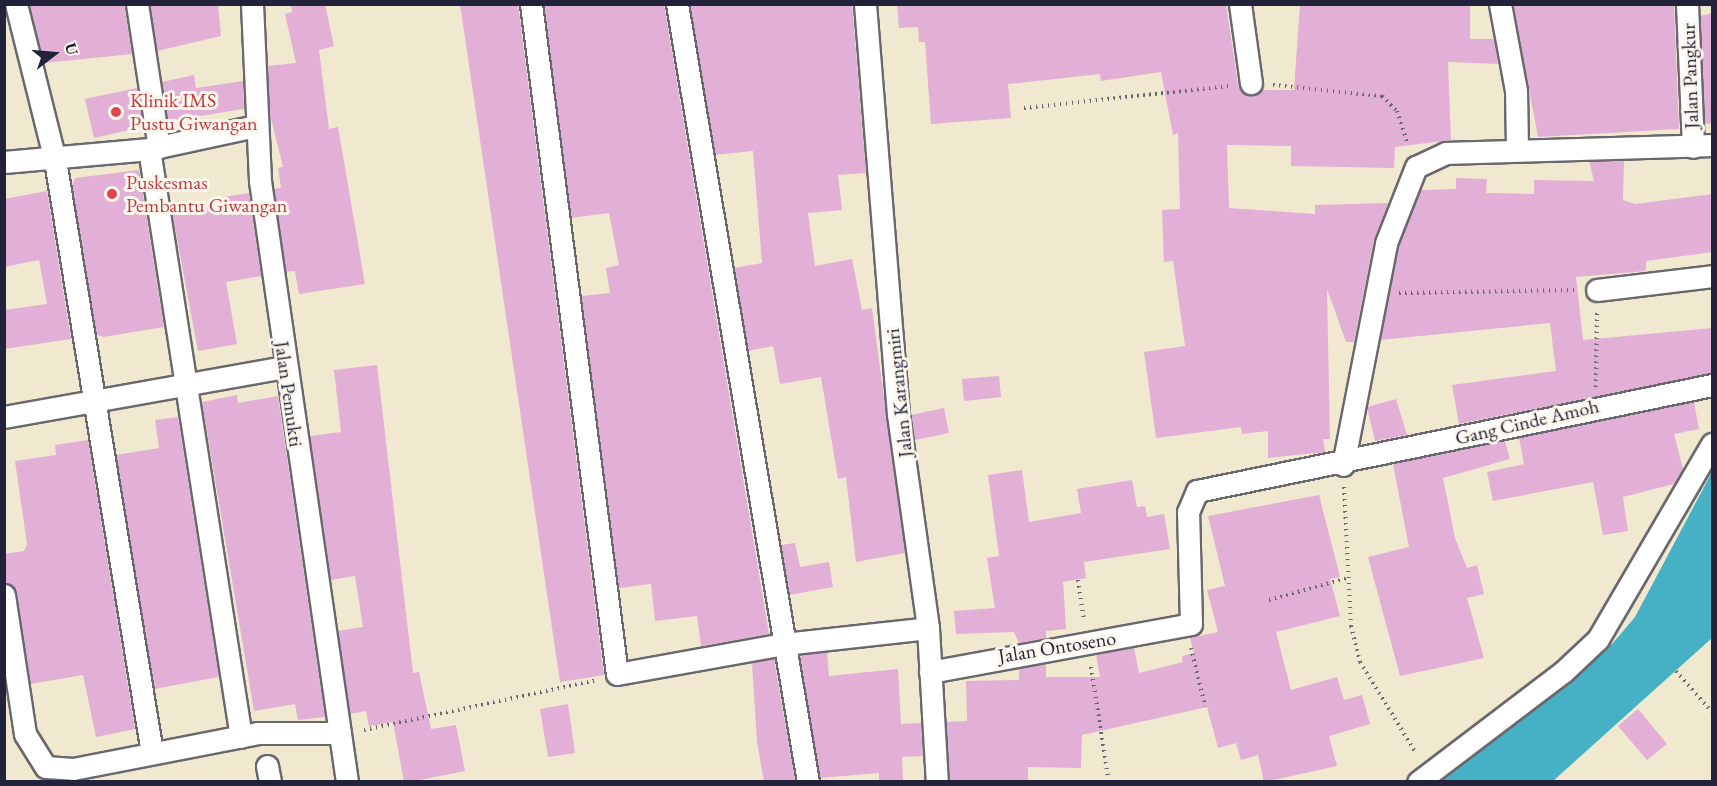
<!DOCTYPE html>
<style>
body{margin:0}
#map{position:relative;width:1717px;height:786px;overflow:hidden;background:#f0e9cf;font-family:"EB Garamond",serif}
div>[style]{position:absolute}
.water>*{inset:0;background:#46b1c4}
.building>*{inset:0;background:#e2afd6}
.path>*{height:4px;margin-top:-2px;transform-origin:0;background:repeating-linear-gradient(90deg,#6a686f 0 1.5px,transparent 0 6px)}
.roads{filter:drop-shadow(2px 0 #6a686f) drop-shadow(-2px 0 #6a686f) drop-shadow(0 2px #6a686f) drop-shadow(0 -2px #6a686f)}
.street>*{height:21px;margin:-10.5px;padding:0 10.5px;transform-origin:10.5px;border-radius:10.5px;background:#fff}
.dots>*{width:16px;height:16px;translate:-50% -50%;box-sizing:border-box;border:3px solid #fbf7ec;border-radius:50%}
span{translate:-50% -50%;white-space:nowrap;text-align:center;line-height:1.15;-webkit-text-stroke:6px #fbf7ec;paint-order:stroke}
.street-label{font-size:20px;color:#22223b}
.health-label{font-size:20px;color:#be3a42}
.left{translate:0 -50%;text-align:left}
.frame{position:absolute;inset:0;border:6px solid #22223b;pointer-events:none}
.north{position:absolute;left:24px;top:24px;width:60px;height:60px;-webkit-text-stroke:4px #fbf7ec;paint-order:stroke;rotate:74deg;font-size:16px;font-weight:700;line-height:24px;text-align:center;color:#22223b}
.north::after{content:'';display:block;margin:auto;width:21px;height:27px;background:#22223b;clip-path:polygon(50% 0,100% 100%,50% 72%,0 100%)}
</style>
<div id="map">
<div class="water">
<div style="clip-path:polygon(1712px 472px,1712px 638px,1553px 781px,1427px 782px,1613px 643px,1635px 617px)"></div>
</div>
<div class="building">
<div style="clip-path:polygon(29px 4px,124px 4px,132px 54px,44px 63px)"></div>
<div style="clip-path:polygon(150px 4px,218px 4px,221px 36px,157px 51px)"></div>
<div style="clip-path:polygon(291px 4px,325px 4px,334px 46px,319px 50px,329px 129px,338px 127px,365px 284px,299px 294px,295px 271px,286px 272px,274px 189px,281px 188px,278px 168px,283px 167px,270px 114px,268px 66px,296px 63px,285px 14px,292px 12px)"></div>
<div style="clip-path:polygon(460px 4px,518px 4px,604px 675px,560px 682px)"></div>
<div style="clip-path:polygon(544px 4px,664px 4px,769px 634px,701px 646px,697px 616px,655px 621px,651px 584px,619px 588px,581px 296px,610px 293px,606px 268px,619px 265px,609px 213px,571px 218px)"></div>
<div style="clip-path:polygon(690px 4px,852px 4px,866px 173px,838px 175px,842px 210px,808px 213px,815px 266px,852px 259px,862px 310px,872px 308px,905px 553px,856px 562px,846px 477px,838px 479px,821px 377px,780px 384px,773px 346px,748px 351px,734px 268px,762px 263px,753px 151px,715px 155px)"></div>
<div style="clip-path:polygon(897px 4px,1226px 4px,1238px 85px,1252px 96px,1261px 90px,1294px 90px,1300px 4px,1470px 4px,1470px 39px,1494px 39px,1498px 64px,1448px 62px,1451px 140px,1395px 147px,1394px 168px,1291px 166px,1291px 146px,1227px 145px,1229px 208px,1315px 214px,1315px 205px,1388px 203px,1374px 240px,1354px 342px,1346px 342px,1327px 289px,1330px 439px,1323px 439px,1325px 452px,1268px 458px,1268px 431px,1242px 434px,1241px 427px,1156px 438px,1144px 352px,1185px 346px,1173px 261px,1164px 262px,1162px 210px,1180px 209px,1178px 133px,1173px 135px,1161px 72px,1101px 81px,1100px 74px,1008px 84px,1011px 118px,931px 124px,925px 42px,919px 42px,918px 27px,899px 28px)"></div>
<div style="clip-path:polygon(1513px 4px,1674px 4px,1679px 129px,1538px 137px)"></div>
<div style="clip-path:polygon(1713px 13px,1713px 123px,1705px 124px,1700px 16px)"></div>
<div style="clip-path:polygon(194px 75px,196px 88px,243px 81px,244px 109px,168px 121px,162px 82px)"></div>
<div style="clip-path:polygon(137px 88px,143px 127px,94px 138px,85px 99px)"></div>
<div style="clip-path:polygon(1624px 160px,1623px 200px,1635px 204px,1713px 194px,1713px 252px,1646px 261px,1646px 271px,1576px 277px,1583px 340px,1713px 328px,1713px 373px,1459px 424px,1452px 385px,1556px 371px,1550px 323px,1380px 340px,1398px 247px,1421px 190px,1456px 189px,1456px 178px,1487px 179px,1486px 193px,1534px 194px,1534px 180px,1594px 181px,1589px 161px)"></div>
<div style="clip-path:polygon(139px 170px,164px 327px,103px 337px,96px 334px,72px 186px,75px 178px)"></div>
<div style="clip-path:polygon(47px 191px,71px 339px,4px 349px,4px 310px,47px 304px,39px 260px,4px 267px,4px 199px)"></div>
<div style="clip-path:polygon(249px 193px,261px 276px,226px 282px,237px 344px,198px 351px,172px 212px,219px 205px,218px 198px)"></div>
<div style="clip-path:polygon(377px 365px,413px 673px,419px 672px,431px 729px,456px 725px,465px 771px,410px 782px,404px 782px,393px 722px,369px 726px,366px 711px,350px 714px,338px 631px,363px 627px,355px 576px,331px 580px,310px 436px,341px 432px,334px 370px)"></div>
<div style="clip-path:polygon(999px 376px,1001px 397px,964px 401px,962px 379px)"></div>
<div style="clip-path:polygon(237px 395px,238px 403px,278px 396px,325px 717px,298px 720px,295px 704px,254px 711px,202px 402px)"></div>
<div style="clip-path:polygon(1396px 399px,1407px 435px,1375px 441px,1367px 407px)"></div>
<div style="clip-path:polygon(1694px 402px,1699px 429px,1674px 434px,1683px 469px,1674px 484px,1623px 497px,1628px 531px,1603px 535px,1593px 482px,1493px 501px,1487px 472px,1524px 464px,1519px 438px)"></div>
<div style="clip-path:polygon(944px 408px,949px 433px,915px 440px,911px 415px)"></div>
<div style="clip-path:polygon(178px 417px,219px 677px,154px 689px,116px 455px,159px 448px,155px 420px)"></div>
<div style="clip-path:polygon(88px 440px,135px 729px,96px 737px,83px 675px,30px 684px,17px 593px,4px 583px,4px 554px,24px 551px,27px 544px,15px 461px,56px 455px,55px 445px)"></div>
<div style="clip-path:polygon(1505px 441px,1510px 459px,1443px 478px,1455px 538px,1467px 568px,1477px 565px,1484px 594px,1467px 598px,1484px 658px,1400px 676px,1368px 557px,1409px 547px,1393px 464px)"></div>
<div style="clip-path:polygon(1022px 470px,1029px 522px,1081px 513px,1077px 489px,1132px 480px,1137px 507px,1145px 506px,1147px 517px,1164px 514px,1170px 549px,1084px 562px,1086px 578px,1063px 582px,1066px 629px,1046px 631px,1046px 638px,1019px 643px,1014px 632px,956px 634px,954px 611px,995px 608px,987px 558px,999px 556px,988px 475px)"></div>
<div style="clip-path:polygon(1319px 495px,1340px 577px,1330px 579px,1340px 616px,1276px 632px,1291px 690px,1337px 677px,1344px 700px,1362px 695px,1370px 724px,1329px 736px,1337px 766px,1264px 782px,1258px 755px,1241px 760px,1236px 743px,1218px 748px,1207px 707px,1082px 735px,1081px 768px,1028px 767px,1028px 781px,950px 782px,946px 722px,967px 721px,966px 681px,1019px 680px,1019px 669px,1046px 664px,1046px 677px,1100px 677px,1096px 654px,1134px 647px,1139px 673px,1183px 662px,1182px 656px,1194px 653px,1190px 638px,1218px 632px,1207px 590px,1225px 586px,1208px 516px)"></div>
<div style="clip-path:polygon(795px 543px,800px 567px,829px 562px,833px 587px,789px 595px,781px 545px)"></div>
<div style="clip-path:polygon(827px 652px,829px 676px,898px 669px,901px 724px,921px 723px,923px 756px,902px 757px,903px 782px,879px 782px,879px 773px,820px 778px,800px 655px)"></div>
<div style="clip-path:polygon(774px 659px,795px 780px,764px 782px,757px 742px,752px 663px)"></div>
<div style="clip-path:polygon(568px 704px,575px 753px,548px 757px,540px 709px)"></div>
<div style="clip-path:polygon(1638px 709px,1667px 744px,1647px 760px,1618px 726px)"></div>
</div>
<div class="path">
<div style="left:1273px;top:85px;width:110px;rotate:5.8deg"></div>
<div style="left:1382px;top:96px;width:21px;rotate:45deg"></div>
<div style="left:1397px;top:111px;width:35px;rotate:72deg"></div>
<div style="left:1024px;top:108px;width:206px;rotate:-6.1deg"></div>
<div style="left:1399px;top:293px;width:175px;rotate:-1deg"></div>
<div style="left:1596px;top:387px;width:74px;rotate:-89.2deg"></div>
<div style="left:1344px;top:487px;width:139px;rotate:87.1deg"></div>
<div style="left:1351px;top:626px;width:37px;rotate:76deg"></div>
<div style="left:1360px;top:662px;width:107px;rotate:58.4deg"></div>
<div style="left:1078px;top:580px;width:41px;rotate:81.7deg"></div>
<div style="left:1269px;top:600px;width:82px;rotate:-15.6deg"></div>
<div style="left:1191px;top:648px;width:60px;rotate:76.4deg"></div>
<div style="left:1091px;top:667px;width:111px;rotate:81.2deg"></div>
<div style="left:1676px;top:671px;width:55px;rotate:48.7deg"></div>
<div style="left:364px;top:730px;width:238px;rotate:-12.1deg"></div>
</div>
<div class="roads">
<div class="street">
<div style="left:16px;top:4px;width:161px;rotate:76deg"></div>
<div style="left:55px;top:160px;width:601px;rotate:80.71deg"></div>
<div style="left:137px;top:4px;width:145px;rotate:81.3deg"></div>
<div style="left:252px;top:4px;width:177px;rotate:87.4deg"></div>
<div style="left:260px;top:181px;width:607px;rotate:81.76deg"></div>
<div style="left:531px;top:4px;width:675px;rotate:82.69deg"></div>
<div style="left:617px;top:674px;width:170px;rotate:-10.2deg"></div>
<div style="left:784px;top:644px;width:145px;rotate:-6.3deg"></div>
<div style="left:677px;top:4px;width:789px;rotate:80.44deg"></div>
<div style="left:865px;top:4px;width:411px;rotate:85.4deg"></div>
<div style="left:898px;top:414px;width:216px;rotate:82deg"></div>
<div style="left:928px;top:628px;width:154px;rotate:86.7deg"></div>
<div style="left:1240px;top:4px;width:80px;rotate:82.1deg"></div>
<div style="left:1500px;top:4px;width:87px;rotate:79.5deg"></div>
<div style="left:1516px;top:90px;width:58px;rotate:89deg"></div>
<div style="left:1687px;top:4px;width:143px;rotate:87.6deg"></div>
<div style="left:149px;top:149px;width:595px;rotate:81.11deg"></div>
<div style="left:4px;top:162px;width:146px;rotate:-5.1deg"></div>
<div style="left:149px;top:149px;width:108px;rotate:-12.2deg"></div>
<div style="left:1597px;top:290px;width:116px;rotate:-6.9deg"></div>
<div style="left:4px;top:417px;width:285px;rotate:-10.1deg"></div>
<div style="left:1343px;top:465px;width:226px;rotate:-79deg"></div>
<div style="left:1386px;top:243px;width:82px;rotate:-68.5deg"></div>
<div style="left:1416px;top:167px;width:33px;rotate:-25deg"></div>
<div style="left:1446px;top:153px;width:266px;rotate:-1.7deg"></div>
<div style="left:4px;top:595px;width:141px;rotate:81.4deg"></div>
<div style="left:25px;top:734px;width:39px;rotate:58deg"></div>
<div style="left:46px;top:767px;width:27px;rotate:4deg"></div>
<div style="left:73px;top:769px;width:188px;rotate:-11deg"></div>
<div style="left:258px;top:733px;width:82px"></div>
<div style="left:930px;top:672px;width:265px;rotate:-10.4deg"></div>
<div style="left:1191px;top:624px;width:112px;rotate:-91.5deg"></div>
<div style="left:1188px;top:512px;width:23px;rotate:-67deg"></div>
<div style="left:1197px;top:491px;width:526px;rotate:-11.63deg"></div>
<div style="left:267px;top:766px;width:16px;rotate:79deg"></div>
<div style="left:1418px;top:782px;width:182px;rotate:-37.2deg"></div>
<div style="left:1563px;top:672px;width:48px;rotate:-43.3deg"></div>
<div style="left:1598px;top:639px;width:226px;rotate:-59.7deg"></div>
</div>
</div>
<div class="dots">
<div style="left:116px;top:112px;background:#e0444e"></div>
<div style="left:112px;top:194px;background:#e0444e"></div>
</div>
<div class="street-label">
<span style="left:1690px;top:76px;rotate:-92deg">Jalan Pangkur</span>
<span style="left:899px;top:393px;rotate:-96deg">Jalan Karangmiri</span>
<span style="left:289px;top:394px;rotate:82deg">Jalan Pemukti</span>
<span style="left:1527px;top:422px;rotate:-13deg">Gang Cinde Amoh</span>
<span style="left:1057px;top:647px;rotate:-9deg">Jalan Ontoseno</span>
</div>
<div class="health-label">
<span class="left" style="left:130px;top:112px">Klinik IMS<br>Pustu Giwangan</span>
<span class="left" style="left:126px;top:194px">Puskesmas<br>Pembantu Giwangan</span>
</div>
<div class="frame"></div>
<div class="north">U</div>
</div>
